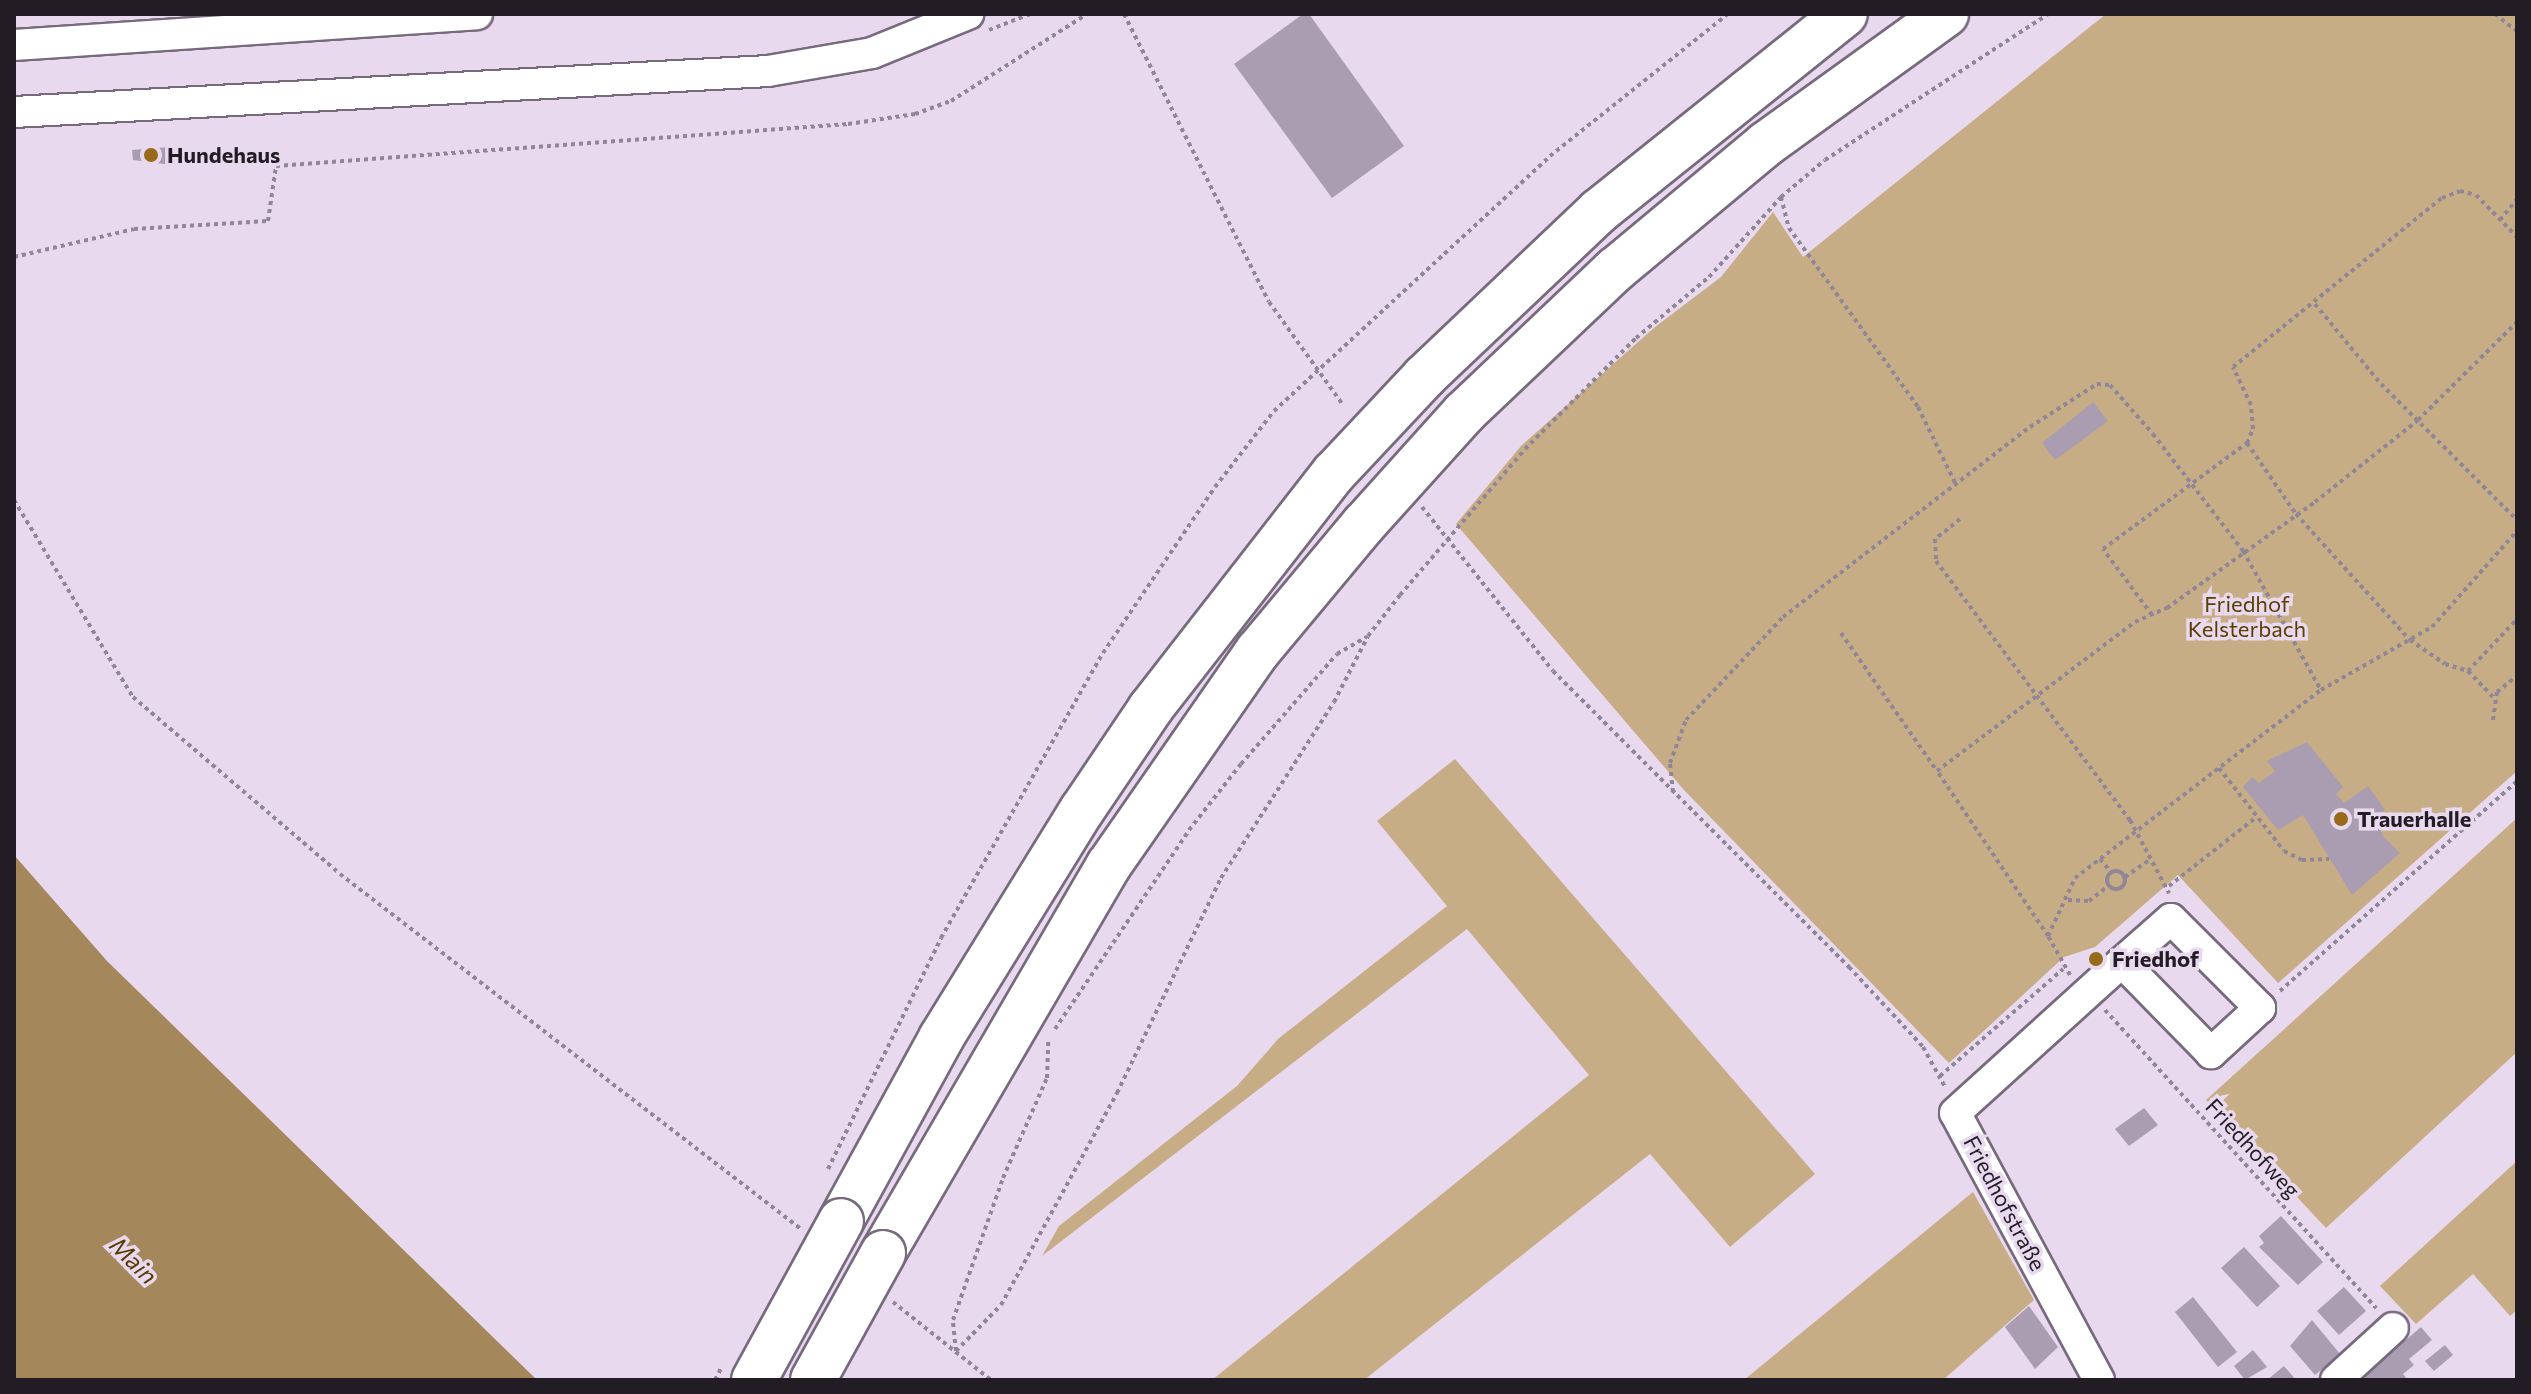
<!DOCTYPE html>
<meta charset="utf-8">
<style>
body{margin:0}
#map{position:relative;width:2531px;height:1394px;overflow:hidden;background:#e8d9ef;font-family:Commissioner,sans-serif}
div>[style]{position:absolute}
.green>*{inset:0;background:#c7ad86}
.water>*{inset:0;background:#a4875a}
.building>*{inset:0;background:#aa9db1}
.path>*{height:4px;margin-top:-2px;transform-origin:0;background:repeating-linear-gradient(90deg,#908695 0 4px,transparent 0 8px)}
.path>.ring{margin:-2px;padding:0;box-sizing:content-box;background:none;border:4px solid #908695;border-radius:50%}
.roads{filter:drop-shadow(2px 0 #776a7d) drop-shadow(-2px 0 #776a7d) drop-shadow(0 2px #776a7d) drop-shadow(0 -2px #776a7d)}
.minor>*{height:30px;margin:-15px;padding:0 15px;transform-origin:15px;border-radius:15px;background:#fff}
.highway>*{height:44px;margin:-22px;padding:0 22px;transform-origin:22px;border-radius:22px;background:#fff}
.path-bridge>*{height:4px;margin-top:-2px;transform-origin:0;background:repeating-linear-gradient(90deg,#908695 0 4px,transparent 0 8px)}
.bridges{filter:drop-shadow(2px 0 #776a7d) drop-shadow(-2px 0 #776a7d) drop-shadow(0 2px #776a7d) drop-shadow(0 -2px #776a7d)}
.highway-bridge>*{height:44px;margin:-22px;padding:0 22px;transform-origin:22px;border-radius:22px;background:#fff}
.dots>*{width:22px;height:22px;translate:-50% -50%;box-sizing:border-box;border:4px solid #e8d9ef;border-radius:50%}
span{translate:-50% -50%;white-space:nowrap;text-align:center;line-height:1.15;-webkit-text-stroke:7px #e8d9ef;paint-order:stroke}
.poi-label{font-size:22px;color:#221d25;font-weight:700}
.left{translate:0 -50%;text-align:left}
.park-label{font-size:22px;color:#5b3d00}
.street-label{font-size:22px;color:#221d25}
.water-label{font-size:24px;color:#583b00;font-style:italic}
.frame{position:absolute;inset:0;border:16px solid #221d25;pointer-events:none}
</style>
<div id="map">
<div class="green">
<div style="clip-path:polygon(2106px 14px,2517px 14px,2517px 771px,2278px 983px,2178px 875px,2095px 947px,2064px 957px,1949px 1063px,1684px 790px,1456px 524px,1521px 446px,1655px 327px,1721px 277px,1773px 212px,1803px 257px)"></div>
<div style="clip-path:polygon(1455px 759px,1815px 1174px,1730px 1247px,1650px 1154px,1364px 1380px,1212px 1380px,1589px 1075px,1467px 929px,1042px 1256px,1059px 1226px,1237px 1086px,1278px 1039px,1447px 906px,1377px 821px)"></div>
<div style="clip-path:polygon(2517px 818px,2517px 1052px,2326px 1228px,2206px 1100px)"></div>
<div style="clip-path:polygon(2517px 1161px,2517px 1310px,2510px 1316px,2473px 1274px,2416px 1324px,2380px 1286px)"></div>
<div style="clip-path:polygon(1973px 1192px,2034px 1300px,1943px 1380px,1744px 1380px)"></div>
</div>
<div class="water">
<div style="clip-path:polygon(14px 855px,107px 961px,537px 1380px,14px 1380px)"></div>
</div>
<div class="building">
<div style="clip-path:polygon(1303px 14px,1309px 14px,1404px 146px,1332px 198px,1234px 64px)"></div>
<div style="clip-path:polygon(169px 147px,172px 165px,133px 160px,132px 150px)"></div>
<div style="clip-path:polygon(2093px 402px,2108px 421px,2055px 460px,2042px 443px)"></div>
<div style="clip-path:polygon(2307px 742px,2343px 787px,2336px 794px,2344px 803px,2368px 786px,2385px 810px,2375px 818px,2383px 836px,2400px 853px,2352px 895px,2303px 815px,2278px 830px,2243px 787px,2252px 777px,2259px 783px,2275px 771px,2267px 761px)"></div>
<div style="clip-path:polygon(2144px 1108px,2158px 1125px,2129px 1146px,2115px 1129px)"></div>
<div style="clip-path:polygon(2281px 1216px,2323px 1262px,2298px 1285px,2259px 1247px,2264px 1243px,2259px 1236px)"></div>
<div style="clip-path:polygon(2244px 1247px,2280px 1286px,2257px 1307px,2221px 1268px)"></div>
<div style="clip-path:polygon(2344px 1287px,2366px 1311px,2339px 1335px,2317px 1311px)"></div>
<div style="clip-path:polygon(2193px 1297px,2237px 1352px,2218px 1367px,2175px 1312px)"></div>
<div style="clip-path:polygon(2029px 1306px,2058px 1347px,2035px 1369px,2005px 1327px)"></div>
<div style="clip-path:polygon(2312px 1320px,2340px 1354px,2315px 1375px,2290px 1346px)"></div>
<div style="clip-path:polygon(2421px 1327px,2432px 1340px,2409px 1359px,2414px 1365px,2403px 1374px,2408px 1380px,2368px 1380px,2364px 1376px)"></div>
<div style="clip-path:polygon(2445px 1345px,2453px 1355px,2434px 1371px,2425px 1361px)"></div>
<div style="clip-path:polygon(2253px 1350px,2267px 1367px,2245px 1380px,2234px 1366px)"></div>
<div style="clip-path:polygon(2284px 1366px,2296px 1380px,2267px 1380px)"></div>
</div>
<div class="path">
<div style="left:1124px;top:14px;width:322px;rotate:63.3deg"></div>
<div style="left:1269px;top:302px;width:127px;rotate:54.3deg"></div>
<div style="left:2495px;top:14px;width:28px;rotate:38deg"></div>
<div style="left:989px;top:30px;width:44px;rotate:-21.3deg"></div>
<div style="left:1781px;top:197px;width:32px;rotate:76deg"></div>
<div style="left:1789px;top:228px;width:221px;rotate:54.2deg"></div>
<div style="left:1918px;top:407px;width:87px;rotate:64deg"></div>
<div style="left:2500px;top:220px;width:27px;rotate:-51deg"></div>
<div style="left:14px;top:257px;width:123px;rotate:-13.1deg"></div>
<div style="left:134px;top:229px;width:134px;rotate:-3.4deg"></div>
<div style="left:268px;top:221px;width:56px;rotate:-81.7deg"></div>
<div style="left:276px;top:166px;width:574px;rotate:-4.2deg"></div>
<div style="left:848px;top:124px;width:68px;rotate:-8.5deg"></div>
<div style="left:915px;top:114px;width:38px;rotate:-20deg"></div>
<div style="left:951px;top:101px;width:161px;rotate:-32.6deg"></div>
<div style="left:2315px;top:304px;width:104px;rotate:50.5deg"></div>
<div style="left:2381px;top:384px;width:192px;rotate:45deg"></div>
<div style="left:2247px;top:443px;width:86px;rotate:55.4deg"></div>
<div style="left:2296px;top:514px;width:170px;rotate:47.9deg"></div>
<div style="left:2410px;top:640px;width:42px;rotate:34.4deg"></div>
<div style="left:2445px;top:664px;width:24px;rotate:17deg"></div>
<div style="left:2468px;top:671px;width:40px;rotate:46deg"></div>
<div style="left:14px;top:500px;width:230px;rotate:58.9deg"></div>
<div style="left:133px;top:697px;width:272px;rotate:40.5deg"></div>
<div style="left:340px;top:874px;width:582px;rotate:37.6deg"></div>
<div style="left:1422px;top:507px;width:210px;rotate:51.4deg"></div>
<div style="left:1553px;top:671px;width:419px;rotate:45deg"></div>
<div style="left:1849px;top:967px;width:109px;rotate:47.2deg"></div>
<div style="left:1923px;top:1047px;width:46px;rotate:61.2deg"></div>
<div style="left:1960px;top:519px;width:32px;rotate:141deg"></div>
<div style="left:1935px;top:539px;width:22px;rotate:87deg"></div>
<div style="left:1936px;top:561px;width:324px;rotate:53.2deg"></div>
<div style="left:2130px;top:820px;width:83px;rotate:61.9deg"></div>
<div style="left:2152px;top:615px;width:82px;rotate:-126.6deg"></div>
<div style="left:2103px;top:549px;width:179px;rotate:-36.4deg"></div>
<div style="left:2247px;top:443px;width:15px;rotate:-67deg"></div>
<div style="left:2253px;top:429px;width:24px;rotate:-95deg"></div>
<div style="left:2251px;top:405px;width:42px;rotate:-115.3deg"></div>
<div style="left:2233px;top:367px;width:269px;rotate:-39deg"></div>
<div style="left:2442px;top:198px;width:19px;rotate:-21deg"></div>
<div style="left:2460px;top:191px;width:16px;rotate:14deg"></div>
<div style="left:2476px;top:195px;width:59px;rotate:45.7deg"></div>
<div style="left:1841px;top:633px;width:168px;rotate:55.2deg"></div>
<div style="left:2468px;top:671px;width:71px;rotate:-46.7deg"></div>
<div style="left:2493px;top:720px;width:28px;rotate:-82deg"></div>
<div style="left:2497px;top:692px;width:26px;rotate:-39deg"></div>
<div style="left:2219px;top:768px;width:105px;rotate:51.9deg"></div>
<div style="left:2284px;top:851px;width:20px;rotate:27deg"></div>
<div style="left:2302px;top:860px;width:27px;rotate:-2deg"></div>
<div style="left:1673px;top:792px;width:29px;rotate:-96deg"></div>
<div style="left:1670px;top:763px;width:46px;rotate:-69.6deg"></div>
<div style="left:1686px;top:720px;width:141px;rotate:-46.7deg"></div>
<div style="left:1783px;top:617px;width:312px;rotate:-37.6deg"></div>
<div style="left:2030px;top:427px;width:80px;rotate:-32.7deg"></div>
<div style="left:2097px;top:384px;width:13px;rotate:4deg"></div>
<div style="left:2110px;top:385px;width:65px;rotate:48.7deg"></div>
<div style="left:2153px;top:434px;width:148px;rotate:52.4deg"></div>
<div style="left:2243px;top:551px;width:159px;rotate:60.7deg"></div>
<div style="left:2100px;top:859px;width:17px;rotate:50deg"></div>
<div class="ring" style="left:2107px;top:871px;width:14px;height:14px"></div>
<div style="left:2125px;top:877px;width:29px;rotate:-35deg"></div>
<div style="left:2169px;top:886px;width:110px;rotate:-38.3deg"></div>
<div style="left:2068px;top:900px;width:21px;rotate:3deg"></div>
<div style="left:2089px;top:901px;width:24px;rotate:-38deg"></div>
<div style="left:2048px;top:936px;width:199px;rotate:-123.9deg"></div>
<div style="left:1937px;top:771px;width:248px;rotate:-37deg"></div>
<div style="left:2135px;top:622px;width:35px;rotate:-24deg"></div>
<div style="left:2167px;top:608px;width:182px;rotate:-35.6deg"></div>
<div style="left:2315px;top:502px;width:132px;rotate:-38.5deg"></div>
<div style="left:2418px;top:420px;width:139px;rotate:-44.7deg"></div>
<div style="left:2070px;top:975px;width:45px;rotate:-119.4deg"></div>
<div style="left:2048px;top:936px;width:64px;rotate:-65deg"></div>
<div style="left:2075px;top:878px;width:310px;rotate:-37.4deg"></div>
<div style="left:2321px;top:690px;width:128px;rotate:-29.6deg"></div>
<div style="left:2432px;top:627px;width:128px;rotate:-48.5deg"></div>
<div style="left:2280px;top:991px;width:317px;rotate:-41.5deg"></div>
<div style="left:2105px;top:1010px;width:403px;rotate:47.7deg"></div>
<div style="left:1055px;top:1029px;width:240px;rotate:-56deg"></div>
<div style="left:1189px;top:830px;width:84px;rotate:-51.8deg"></div>
<div style="left:1241px;top:764px;width:146px;rotate:-48.9deg"></div>
<div style="left:1337px;top:654px;width:34px;rotate:-30deg"></div>
<div style="left:1940px;top:1076px;width:163px;rotate:-41deg"></div>
<div style="left:828px;top:1169px;width:257px;rotate:-63.9deg"></div>
<div style="left:941px;top:938px;width:328px;rotate:-60.4deg"></div>
<div style="left:1103px;top:653px;width:200px;rotate:-56deg"></div>
<div style="left:1215px;top:487px;width:96px;rotate:-52.2deg"></div>
<div style="left:1274px;top:411px;width:376px;rotate:-42.7deg"></div>
<div style="left:1550px;top:156px;width:228px;rotate:-38.6deg"></div>
<div style="left:893px;top:1302px;width:125px;rotate:38.5deg"></div>
<div style="left:956px;top:1351px;width:64px;rotate:-45.6deg"></div>
<div style="left:1001px;top:1305px;width:242px;rotate:-61.3deg"></div>
<div style="left:1117px;top:1093px;width:239px;rotate:-64.2deg"></div>
<div style="left:1221px;top:878px;width:209px;rotate:-57.3deg"></div>
<div style="left:1334px;top:702px;width:74px;rotate:-62.7deg"></div>
<div style="left:1368px;top:636px;width:52px;rotate:-52deg"></div>
<div style="left:1400px;top:595px;width:192px;rotate:-49.4deg"></div>
<div style="left:1525px;top:449px;width:157px;rotate:-45deg"></div>
<div style="left:1636px;top:338px;width:95px;rotate:-39.9deg"></div>
<div style="left:1709px;top:277px;width:108px;rotate:-48deg"></div>
<div style="left:1781px;top:197px;width:57px;rotate:-40.1deg"></div>
<div style="left:1825px;top:160px;width:267px;rotate:-33.2deg"></div>
<div style="left:956px;top:1351px;width:31px;rotate:-96deg"></div>
<div style="left:953px;top:1320px;width:151px;rotate:-70.6deg"></div>
<div style="left:1003px;top:1178px;width:109px;rotate:-66.3deg"></div>
<div style="left:1047px;top:1078px;width:38px;rotate:-88deg"></div>
</div>
<div class="roads">
<div class="minor">
<div style="left:14px;top:45px;width:464px;rotate:-3.8deg"></div>
<div style="left:14px;top:112px;width:755px;rotate:-3.11deg"></div>
<div style="left:768px;top:71px;width:106px;rotate:-9.8deg"></div>
<div style="left:872px;top:53px;width:104px;rotate:-22.1deg"></div>
<div style="left:2099px;top:1380px;width:303px;rotate:-118.3deg"></div>
<div style="left:1955px;top:1113px;width:202px;rotate:-42.2deg"></div>
<div style="left:2105px;top:977px;width:23px;rotate:-41deg"></div>
<div style="left:2122px;top:962px;width:65px;rotate:-41.3deg"></div>
<div style="left:2171px;top:919px;width:126px;rotate:45deg"></div>
<div style="left:2260px;top:1008px;width:67px;rotate:137.4deg"></div>
<div style="left:2211px;top:1053px;width:127px;rotate:-134.4deg"></div>
<div style="left:2336px;top:1380px;width:77px;rotate:-42.4deg"></div>
</div>
<div class="highway">
<div style="left:841px;top:1221px;width:209px;rotate:-61.3deg"></div>
<div style="left:941px;top:1038px;width:268px;rotate:-58.3deg"></div>
<div style="left:1082px;top:810px;width:122px;rotate:-56deg"></div>
<div style="left:1150px;top:709px;width:299px;rotate:-52.1deg"></div>
<div style="left:1334px;top:473px;width:132px;rotate:-46.8deg"></div>
<div style="left:1424px;top:377px;width:241px;rotate:-43.5deg"></div>
<div style="left:1599px;top:211px;width:315px;rotate:-38.7deg"></div>
<div style="left:883px;top:1253px;width:449px;rotate:-59.8deg"></div>
<div style="left:1109px;top:865px;width:261px;rotate:-55.2deg"></div>
<div style="left:1258px;top:651px;width:165px;rotate:-50.2deg"></div>
<div style="left:1364px;top:524px;width:149px;rotate:-48deg"></div>
<div style="left:1464px;top:413px;width:209px;rotate:-43.5deg"></div>
<div style="left:1616px;top:269px;width:195px;rotate:-39.8deg"></div>
<div style="left:1766px;top:144px;width:222px;rotate:-35.8deg"></div>
</div>
</div>
<div class="path-bridge">
<div style="left:715px;top:1380px;width:16px;rotate:-63deg"></div>
</div>
<div class="bridges">
<div class="highway-bridge">
<div style="left:754px;top:1380px;width:181px;rotate:-61.3deg"></div>
<div style="left:813px;top:1380px;width:145px;rotate:-61.1deg"></div>
</div>
</div>
<div class="dots">
<div style="left:151px;top:155px;background:#976b19"></div>
<div style="left:2341px;top:819px;background:#976b19"></div>
<div style="left:2096px;top:959px;background:#976b19"></div>
</div>
<div class="poi-label">
<span class="left" style="left:167px;top:155px">Hundehaus</span>
<span class="left" style="left:2357px;top:819px">Trauerhalle</span>
<span class="left" style="left:2112px;top:959px">Friedhof</span>
</div>
<div class="park-label">
<span style="left:2247px;top:616px">Friedhof<br>Kelsterbach</span>
</div>
<div class="street-label">
<span style="left:2253px;top:1148px;rotate:47deg">Friedhofweg</span>
<span style="left:2005px;top:1203px;rotate:62deg">Friedhofstraße</span>
</div>
<div class="water-label">
<span style="left:134px;top:1260px;rotate:45deg">Main</span>
</div>
<div class="frame"></div>
</div>
